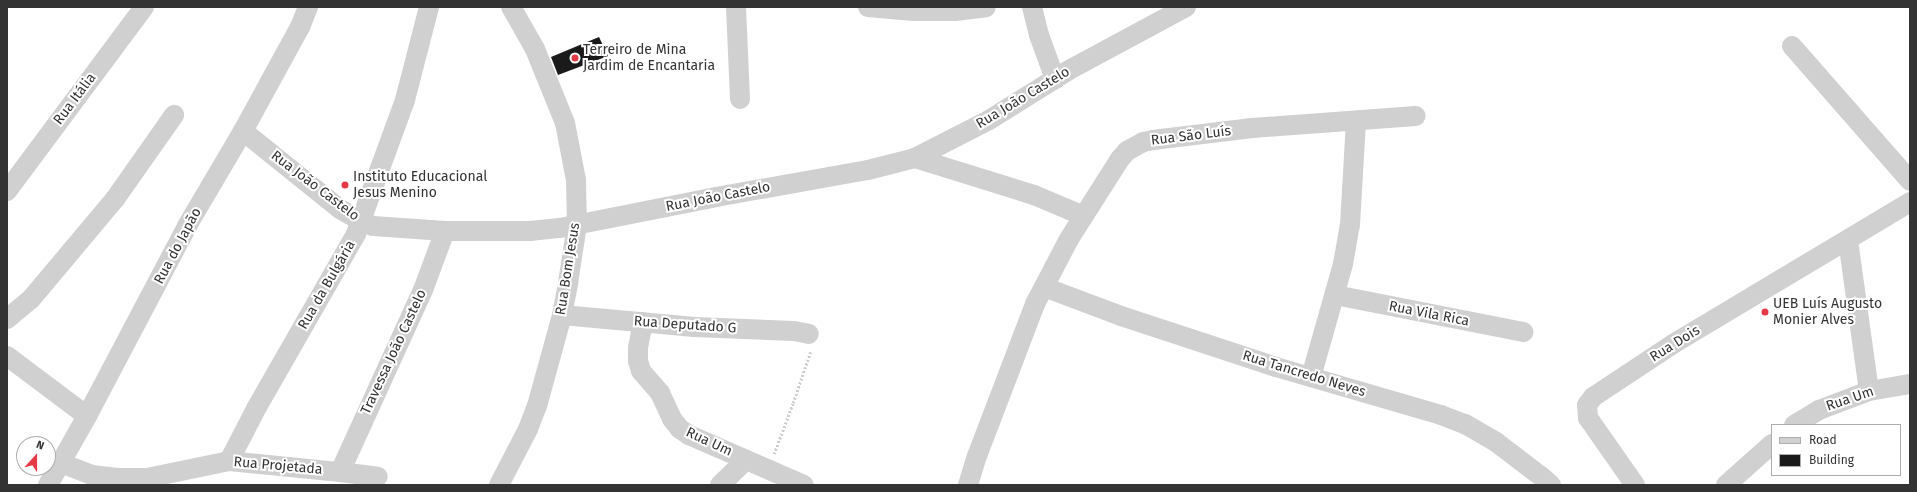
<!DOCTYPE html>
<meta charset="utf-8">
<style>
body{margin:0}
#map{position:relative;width:1917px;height:492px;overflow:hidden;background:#fff;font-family:"Fira Sans",sans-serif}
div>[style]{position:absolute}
.building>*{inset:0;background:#1a1a1a}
.path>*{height:2.5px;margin-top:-1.25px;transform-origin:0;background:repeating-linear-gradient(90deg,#cdcdcd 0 2px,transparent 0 4px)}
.minor>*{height:20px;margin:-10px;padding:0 10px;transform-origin:10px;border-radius:10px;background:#d0d0d0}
.dots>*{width:11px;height:11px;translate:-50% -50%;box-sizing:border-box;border:2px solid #fff;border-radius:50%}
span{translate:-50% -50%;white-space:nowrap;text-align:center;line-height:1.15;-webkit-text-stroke:4px #fff;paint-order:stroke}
.poi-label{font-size:14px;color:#333}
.left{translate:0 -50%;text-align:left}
.street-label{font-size:14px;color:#333}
.frame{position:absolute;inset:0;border:8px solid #333;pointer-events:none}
.legend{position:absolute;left:1771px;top:424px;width:130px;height:52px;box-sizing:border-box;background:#fff;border:1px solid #adadad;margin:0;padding:5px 7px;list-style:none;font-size:12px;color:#333}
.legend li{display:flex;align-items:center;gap:8px;height:20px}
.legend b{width:20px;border:1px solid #adadad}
.north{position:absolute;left:16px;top:436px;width:40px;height:40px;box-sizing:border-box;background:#fff;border:1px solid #adadad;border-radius:50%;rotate:21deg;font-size:11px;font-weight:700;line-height:16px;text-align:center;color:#333}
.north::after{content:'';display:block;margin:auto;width:14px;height:18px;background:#e63946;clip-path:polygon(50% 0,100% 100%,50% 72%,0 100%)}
</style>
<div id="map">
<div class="building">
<div style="clip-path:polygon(599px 37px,608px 56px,558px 75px,551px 57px)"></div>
</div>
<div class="path">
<div style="left:774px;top:454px;width:54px;rotate:-69.6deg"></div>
<div style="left:793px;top:403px;width:56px;rotate:-71.2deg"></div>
</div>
<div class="minor">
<div style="left:736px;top:7px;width:92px;rotate:87.5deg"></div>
<div style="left:868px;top:7px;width:46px;rotate:5deg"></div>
<div style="left:914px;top:11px;width:41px"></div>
<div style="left:955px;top:11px;width:31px;rotate:-7deg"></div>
<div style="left:1032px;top:7px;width:29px;rotate:76deg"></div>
<div style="left:1039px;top:35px;width:47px;rotate:70deg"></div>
<div style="left:1792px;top:46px;width:179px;rotate:48.8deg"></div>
<div style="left:243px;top:131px;width:124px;rotate:38.8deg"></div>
<div style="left:340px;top:209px;width:24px;rotate:30deg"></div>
<div style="left:361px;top:221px;width:13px;rotate:23deg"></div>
<div style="left:373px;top:226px;width:72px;rotate:4deg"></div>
<div style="left:445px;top:231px;width:85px"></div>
<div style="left:530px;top:231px;width:30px;rotate:-6deg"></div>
<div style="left:560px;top:228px;width:159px;rotate:-11.2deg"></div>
<div style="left:716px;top:197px;width:154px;rotate:-10.1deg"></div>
<div style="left:868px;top:170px;width:49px;rotate:-14.3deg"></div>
<div style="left:915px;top:158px;width:83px;rotate:-27.2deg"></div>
<div style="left:989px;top:120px;width:94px;rotate:-32deg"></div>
<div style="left:1069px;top:70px;width:133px;rotate:-28.3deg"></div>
<div style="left:915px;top:158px;width:125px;rotate:17.3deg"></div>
<div style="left:1034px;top:195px;width:54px;rotate:22.8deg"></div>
<div style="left:7px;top:191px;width:229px;rotate:-53.3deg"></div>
<div style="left:1848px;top:240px;width:152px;rotate:82.1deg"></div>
<div style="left:1044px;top:287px;width:82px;rotate:20.6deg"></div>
<div style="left:1121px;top:316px;width:163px;rotate:18.2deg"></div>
<div style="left:1276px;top:367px;width:172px;rotate:16.2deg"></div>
<div style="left:1441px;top:415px;width:26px;rotate:21deg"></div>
<div style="left:1465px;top:424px;width:36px;rotate:30deg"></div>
<div style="left:1496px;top:442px;width:58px;rotate:37.3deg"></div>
<div style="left:1542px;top:477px;width:12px;rotate:42deg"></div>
<div style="left:1335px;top:295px;width:192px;rotate:11.1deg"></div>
<div style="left:562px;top:315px;width:133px;rotate:5.2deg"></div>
<div style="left:694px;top:327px;width:100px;rotate:2.3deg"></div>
<div style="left:794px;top:331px;width:15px;rotate:11deg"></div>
<div style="left:7px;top:319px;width:31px;rotate:-40deg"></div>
<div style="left:31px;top:299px;width:131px;rotate:-50deg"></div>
<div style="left:115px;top:199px;width:103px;rotate:-54.9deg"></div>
<div style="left:643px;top:322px;width:25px;rotate:101deg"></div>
<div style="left:638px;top:347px;width:14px;rotate:90deg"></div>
<div style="left:638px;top:361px;width:10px;rotate:73deg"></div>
<div style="left:641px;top:371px;width:29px;rotate:49deg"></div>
<div style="left:660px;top:393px;width:29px;rotate:65deg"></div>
<div style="left:672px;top:419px;width:13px;rotate:51deg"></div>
<div style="left:680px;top:429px;width:11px;rotate:34deg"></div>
<div style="left:689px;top:435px;width:125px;rotate:23.5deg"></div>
<div style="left:7px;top:356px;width:100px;rotate:36.9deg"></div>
<div style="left:1311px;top:377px;width:117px;rotate:-74.2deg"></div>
<div style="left:1343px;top:264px;width:40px;rotate:-80deg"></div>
<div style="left:1350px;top:225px;width:103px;rotate:-86.7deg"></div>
<div style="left:1794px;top:425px;width:29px;rotate:-31deg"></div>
<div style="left:1819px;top:410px;width:53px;rotate:-20.8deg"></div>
<div style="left:1869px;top:391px;width:42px;rotate:-9.7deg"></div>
<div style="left:229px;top:461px;width:61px;rotate:-62.6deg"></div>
<div style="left:257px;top:407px;width:199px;rotate:-60.2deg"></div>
<div style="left:356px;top:234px;width:143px;rotate:-69.9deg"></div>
<div style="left:405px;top:100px;width:96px;rotate:-75.5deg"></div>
<div style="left:61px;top:463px;width:33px;rotate:21deg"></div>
<div style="left:92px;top:475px;width:25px;rotate:7deg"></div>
<div style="left:117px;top:478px;width:30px"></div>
<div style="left:147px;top:478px;width:84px;rotate:-11.7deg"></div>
<div style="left:229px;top:461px;width:112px;rotate:5.7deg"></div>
<div style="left:340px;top:472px;width:38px;rotate:7deg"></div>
<div style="left:340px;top:472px;width:200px;rotate:-65.5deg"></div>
<div style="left:423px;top:290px;width:63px;rotate:-69.6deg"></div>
<div style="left:48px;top:485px;width:79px;rotate:-60.5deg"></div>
<div style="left:87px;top:416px;width:215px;rotate:-62.2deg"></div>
<div style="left:187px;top:226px;width:110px;rotate:-59.5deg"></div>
<div style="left:243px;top:131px;width:119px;rotate:-61.3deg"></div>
<div style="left:300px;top:27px;width:22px;rotate:-68deg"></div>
<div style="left:499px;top:485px;width:63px;rotate:-62.6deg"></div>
<div style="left:528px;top:429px;width:25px;rotate:-69deg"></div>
<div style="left:537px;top:406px;width:94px;rotate:-74.6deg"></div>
<div style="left:562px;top:315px;width:33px;rotate:-79deg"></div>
<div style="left:568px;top:283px;width:59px;rotate:-81.2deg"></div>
<div style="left:577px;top:225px;width:45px;rotate:-91.3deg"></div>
<div style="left:576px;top:180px;width:58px;rotate:-100.9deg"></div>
<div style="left:565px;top:123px;width:80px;rotate:-112.1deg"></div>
<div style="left:535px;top:49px;width:48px;rotate:-119.7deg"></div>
<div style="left:720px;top:485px;width:36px;rotate:-44deg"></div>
<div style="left:968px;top:485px;width:30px;rotate:-73deg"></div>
<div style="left:977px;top:456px;width:163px;rotate:-69.1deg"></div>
<div style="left:1035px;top:304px;width:73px;rotate:-62.4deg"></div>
<div style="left:1069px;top:239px;width:95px;rotate:-57.5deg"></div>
<div style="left:1120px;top:159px;width:11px;rotate:-49deg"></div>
<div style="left:1127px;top:151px;width:18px;rotate:-29deg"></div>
<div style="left:1143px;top:142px;width:10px;rotate:-11deg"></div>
<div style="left:1153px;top:140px;width:100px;rotate:-6.9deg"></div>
<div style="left:1252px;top:128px;width:164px;rotate:-4.2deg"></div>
<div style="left:1635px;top:485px;width:82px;rotate:-125deg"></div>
<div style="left:1588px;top:418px;width:13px;rotate:-94deg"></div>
<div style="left:1587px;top:405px;width:10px;rotate:-53deg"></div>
<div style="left:1593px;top:397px;width:96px;rotate:-33.5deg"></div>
<div style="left:1673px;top:344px;width:276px;rotate:-30.9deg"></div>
<div style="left:1726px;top:485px;width:62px;rotate:-41.7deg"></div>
</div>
<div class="dots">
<div style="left:575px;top:58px;background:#e63946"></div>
<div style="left:345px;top:185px;background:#e63946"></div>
<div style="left:1765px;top:312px;background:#e63946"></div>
</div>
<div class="poi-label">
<span class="left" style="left:583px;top:58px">Terreiro de Mina<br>Jardim de Encantaria</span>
<span class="left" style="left:353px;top:185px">Instituto Educacional<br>Jesus Menino</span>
<span class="left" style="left:1773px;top:312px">UEB Luís Augusto<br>Monier Alves</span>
</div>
<div class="street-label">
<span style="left:1023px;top:98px;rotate:-31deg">Rua João Castelo</span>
<span style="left:75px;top:99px;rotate:-53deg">Rua Itália</span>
<span style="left:1191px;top:136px;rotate:-7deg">Rua São Luís</span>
<span style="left:315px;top:186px;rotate:37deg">Rua João Castelo</span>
<span style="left:718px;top:197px;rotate:-11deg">Rua João Castelo</span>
<span style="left:178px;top:246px;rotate:-62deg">Rua do Japão</span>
<span style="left:568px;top:269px;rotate:-81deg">Rua Bom Jesus</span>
<span style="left:327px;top:285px;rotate:-60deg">Rua da Bulgária</span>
<span style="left:1429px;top:314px;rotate:11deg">Rua Vila Rica</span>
<span style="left:685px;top:325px;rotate:4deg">Rua Deputado G</span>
<span style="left:1675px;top:344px;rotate:-32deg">Rua Dois</span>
<span style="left:394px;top:352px;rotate:-65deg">Travessa João Castelo</span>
<span style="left:1304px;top:374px;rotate:17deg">Rua Tancredo Neves</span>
<span style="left:1850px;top:399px;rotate:-19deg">Rua Um</span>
<span style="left:709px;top:442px;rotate:25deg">Rua Um</span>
<span style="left:278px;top:466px;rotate:5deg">Rua Projetada</span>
</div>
<div class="frame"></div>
<ul class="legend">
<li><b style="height:5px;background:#d0d0d0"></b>Road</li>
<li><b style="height:11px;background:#1a1a1a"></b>Building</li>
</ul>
<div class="north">N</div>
</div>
